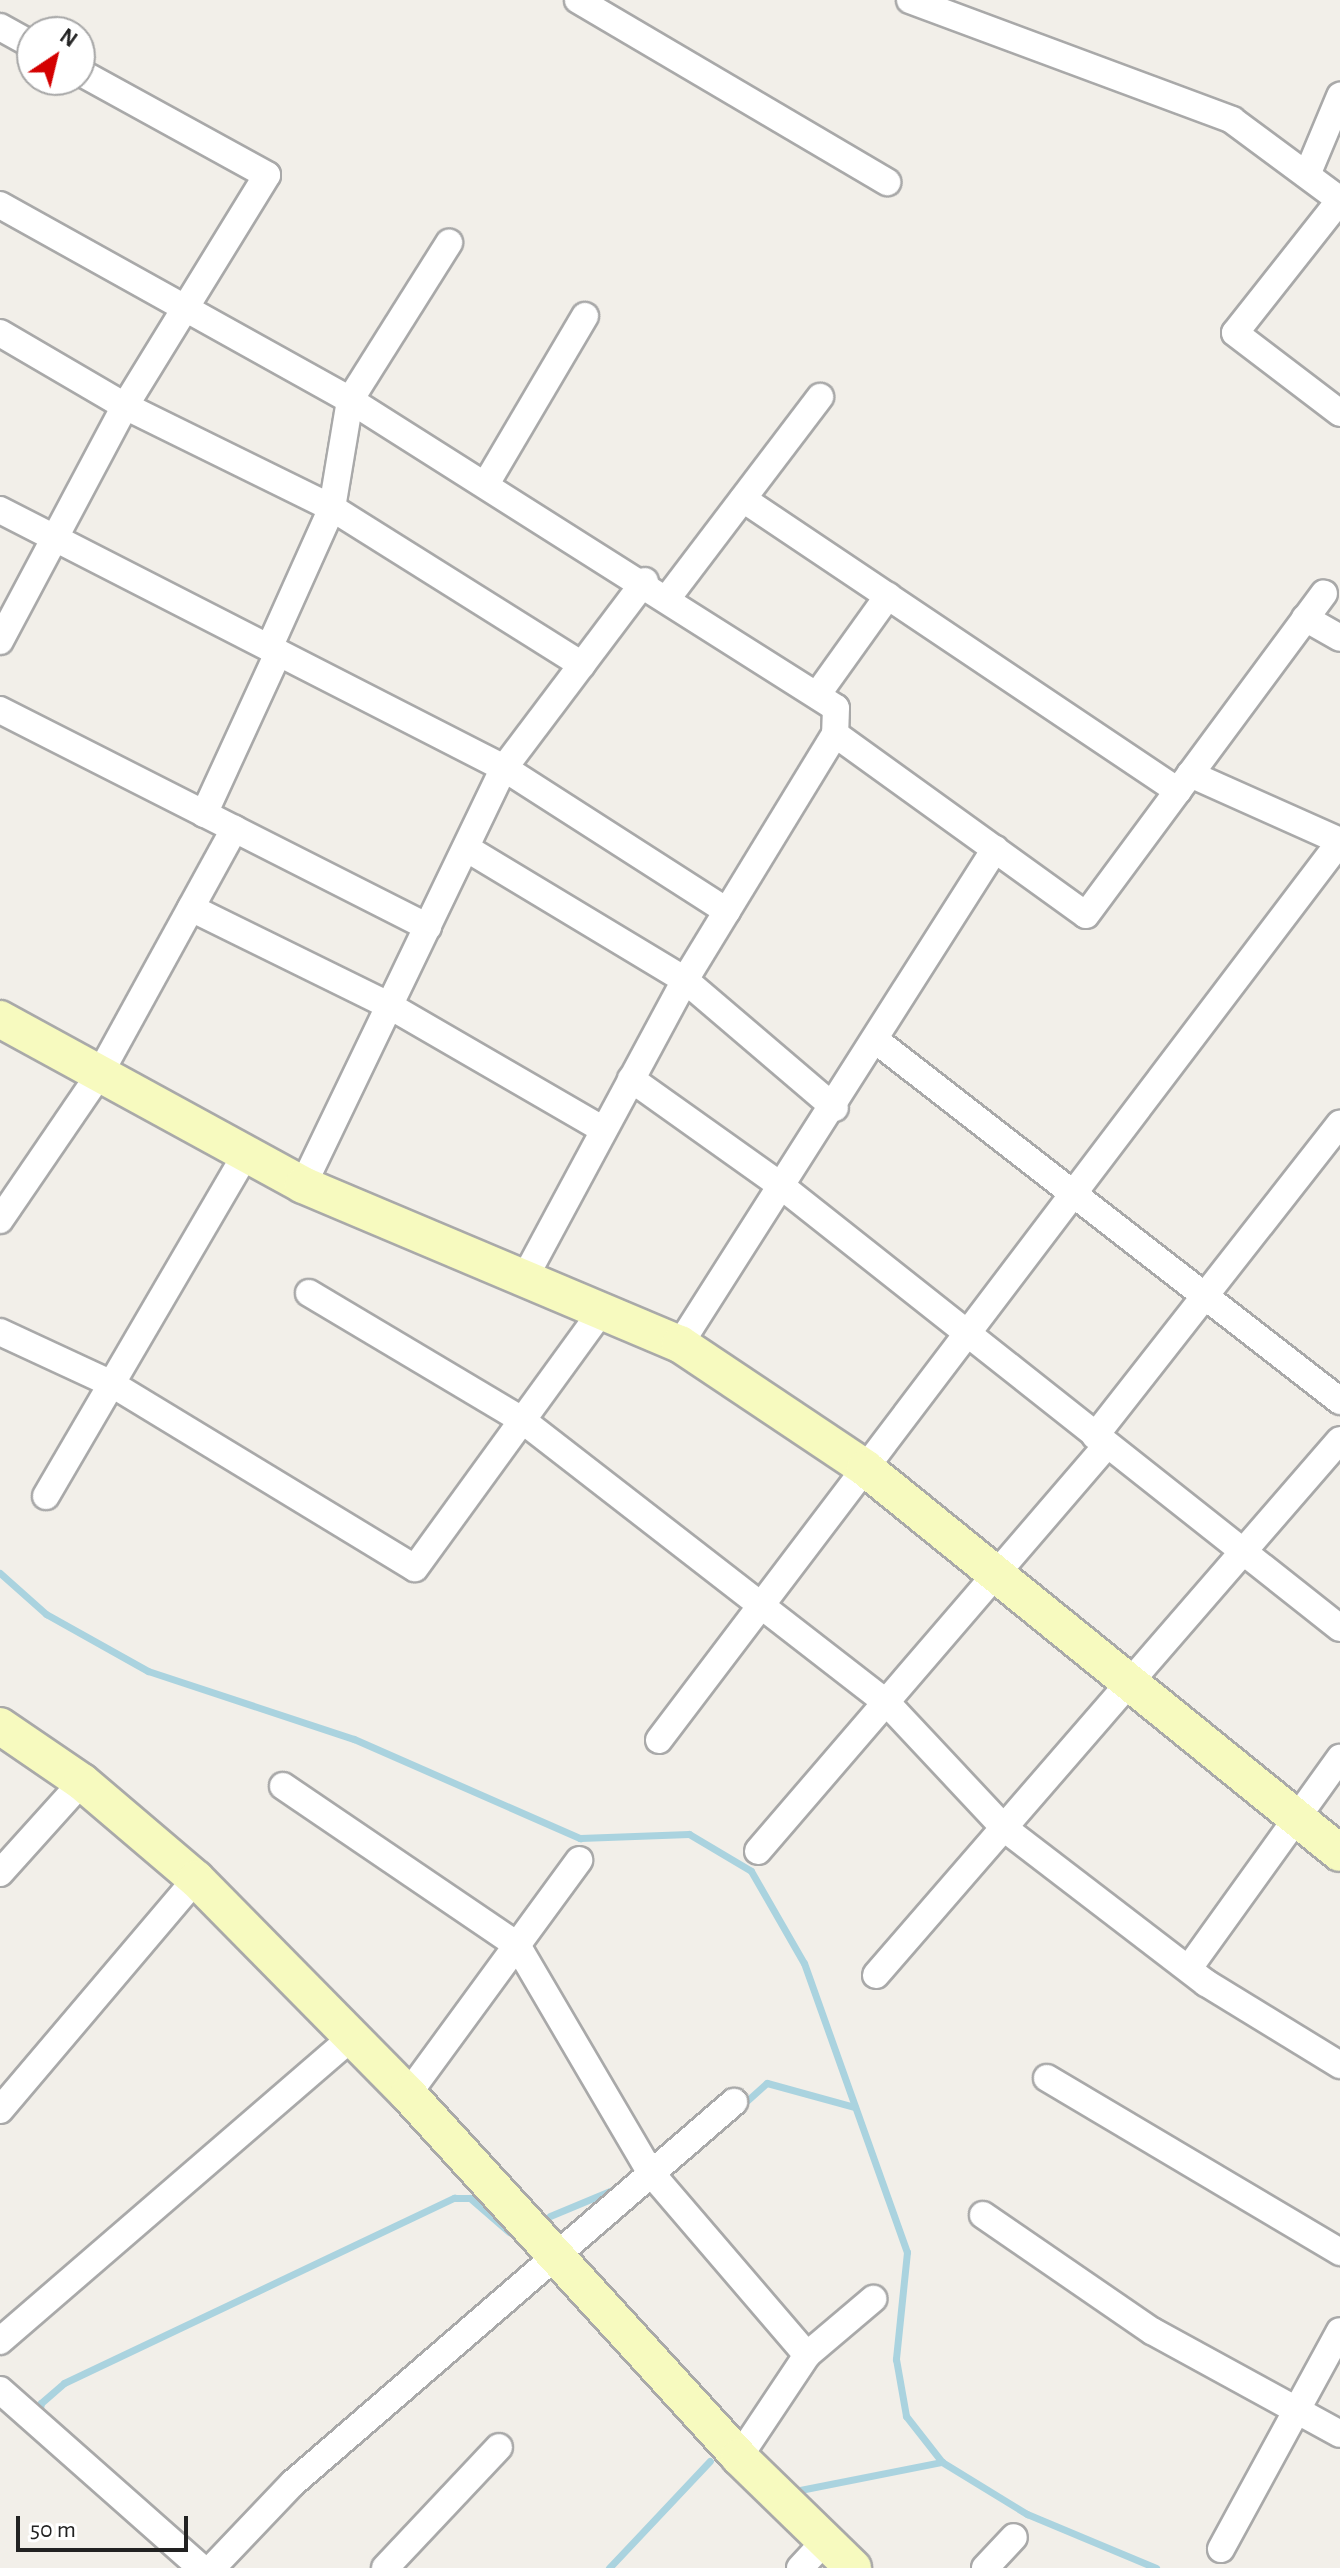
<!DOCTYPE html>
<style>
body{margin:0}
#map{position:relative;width:1340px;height:2568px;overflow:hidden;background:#f2efe9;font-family:"Alegreya Sans",sans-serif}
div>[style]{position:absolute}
.stream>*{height:7px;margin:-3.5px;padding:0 3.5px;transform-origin:3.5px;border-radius:3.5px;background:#aad3df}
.roads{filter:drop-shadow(2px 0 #a9a9a9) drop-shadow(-2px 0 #a9a9a9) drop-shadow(0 2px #a9a9a9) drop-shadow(0 -2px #a9a9a9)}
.street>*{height:26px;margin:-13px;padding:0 13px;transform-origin:13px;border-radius:13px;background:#fff}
.secondary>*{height:36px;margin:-18px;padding:0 18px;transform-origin:18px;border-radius:18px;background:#f7fabf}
span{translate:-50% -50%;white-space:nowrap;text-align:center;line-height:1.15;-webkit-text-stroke:6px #fff;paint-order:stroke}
.north{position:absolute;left:16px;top:16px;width:80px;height:80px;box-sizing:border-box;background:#fff;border:2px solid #a7a7a7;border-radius:50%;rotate:35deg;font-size:22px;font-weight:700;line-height:32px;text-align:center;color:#222}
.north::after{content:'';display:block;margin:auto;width:28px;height:36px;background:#d40000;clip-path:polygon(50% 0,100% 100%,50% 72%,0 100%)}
.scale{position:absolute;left:16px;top:2516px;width:172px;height:36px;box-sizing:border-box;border:4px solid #222;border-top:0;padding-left:10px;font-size:24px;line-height:28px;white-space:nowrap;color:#222;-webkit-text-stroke:6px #fff;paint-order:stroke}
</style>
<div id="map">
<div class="stream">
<div style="left:0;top:1573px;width:62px;rotate:41.7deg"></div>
<div style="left:46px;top:1614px;width:117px;rotate:29.2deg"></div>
<div style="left:148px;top:1671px;width:217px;rotate:18.3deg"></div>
<div style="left:354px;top:1739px;width:247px;rotate:23.7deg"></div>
<div style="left:580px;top:1838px;width:109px;rotate:-2.1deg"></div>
<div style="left:689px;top:1834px;width:72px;rotate:30.8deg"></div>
<div style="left:751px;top:1871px;width:106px;rotate:60.1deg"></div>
<div style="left:804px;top:1963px;width:307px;rotate:70.4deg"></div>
<div style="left:907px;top:2252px;width:108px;rotate:95.9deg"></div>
<div style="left:896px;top:2359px;width:58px;rotate:80deg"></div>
<div style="left:906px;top:2416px;width:58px;rotate:52deg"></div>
<div style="left:942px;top:2462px;width:100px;rotate:31.5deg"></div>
<div style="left:1027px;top:2514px;width:140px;rotate:22.7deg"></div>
<div style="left:740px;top:2107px;width:36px;rotate:-42deg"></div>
<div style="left:767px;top:2083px;width:91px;rotate:15.3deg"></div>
<div style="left:550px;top:2216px;width:78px;rotate:-22.6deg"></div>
<div style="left:39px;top:2415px;width:12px;rotate:-81deg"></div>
<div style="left:41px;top:2403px;width:30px;rotate:-41deg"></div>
<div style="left:64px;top:2383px;width:432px;rotate:-25.4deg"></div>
<div style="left:454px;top:2198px;width:16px"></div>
<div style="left:470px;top:2198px;width:52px;rotate:41.1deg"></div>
<div style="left:795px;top:2491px;width:150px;rotate:-11.2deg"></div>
<div style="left:609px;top:2568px;width:147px;rotate:-46.7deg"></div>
</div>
<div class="roads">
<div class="street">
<div style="left:578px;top:0;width:359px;rotate:30.5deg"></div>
<div style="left:910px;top:0;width:344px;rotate:20.4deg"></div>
<div style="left:1232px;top:120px;width:134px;rotate:36.5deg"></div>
<div style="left:0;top:27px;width:37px;rotate:29deg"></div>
<div style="left:1307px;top:175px;width:86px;rotate:-67.3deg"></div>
<div style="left:1340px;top:200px;width:169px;rotate:128.3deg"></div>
<div style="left:1235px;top:333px;width:132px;rotate:37.3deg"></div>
<div style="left:0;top:205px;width:401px;rotate:29.1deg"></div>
<div style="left:350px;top:400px;width:575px;rotate:32.36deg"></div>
<div style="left:836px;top:708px;width:26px;rotate:92deg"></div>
<div style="left:835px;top:734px;width:288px;rotate:121.4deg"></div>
<div style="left:685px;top:980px;width:340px;rotate:118.3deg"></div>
<div style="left:0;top:333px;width:145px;rotate:30.3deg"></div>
<div style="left:125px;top:406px;width:231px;rotate:26.2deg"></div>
<div style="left:332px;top:508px;width:295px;rotate:32.1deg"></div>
<div style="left:486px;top:484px;width:195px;rotate:-59.5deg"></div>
<div style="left:743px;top:499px;width:524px;rotate:33.87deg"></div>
<div style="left:0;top:510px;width:566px;rotate:27.11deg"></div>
<div style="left:504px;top:768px;width:265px;rotate:32.7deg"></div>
<div style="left:669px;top:596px;width:250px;rotate:-52.8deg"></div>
<div style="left:1305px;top:618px;width:40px;rotate:29.7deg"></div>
<div style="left:0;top:641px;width:266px;rotate:-62deg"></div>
<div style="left:125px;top:406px;width:271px;rotate:-58.4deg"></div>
<div style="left:267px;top:175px;width:213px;rotate:-151.2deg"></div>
<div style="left:269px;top:648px;width:154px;rotate:-65.8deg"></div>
<div style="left:332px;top:508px;width:109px;rotate:-80.5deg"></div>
<div style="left:350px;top:400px;width:186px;rotate:-57.8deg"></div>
<div style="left:817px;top:695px;width:122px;rotate:-54.4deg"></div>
<div style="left:0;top:710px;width:480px;rotate:26.9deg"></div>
<div style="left:835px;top:734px;width:309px;rotate:35.8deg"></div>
<div style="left:1086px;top:915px;width:400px;rotate:-53.5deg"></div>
<div style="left:1190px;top:774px;width:164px;rotate:24.1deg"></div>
<div style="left:204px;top:814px;width:177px;rotate:-65.3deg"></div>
<div style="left:466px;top:848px;width:256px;rotate:31.1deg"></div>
<div style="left:685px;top:980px;width:197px;rotate:40.5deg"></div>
<div style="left:191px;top:908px;width:222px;rotate:26.2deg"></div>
<div style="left:390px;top:1006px;width:247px;rotate:30.1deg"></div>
<div style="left:878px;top:1042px;width:585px;rotate:37.85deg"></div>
<div style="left:631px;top:1079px;width:183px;rotate:35.4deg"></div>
<div style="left:780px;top:1185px;width:714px;rotate:38.35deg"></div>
<div style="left:303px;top:1185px;width:463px;rotate:-64.3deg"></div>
<div style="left:504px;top:768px;width:234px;rotate:-53deg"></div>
<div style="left:0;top:1220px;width:176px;rotate:-55.7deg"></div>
<div style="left:99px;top:1075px;width:281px;rotate:-61.2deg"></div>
<div style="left:309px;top:1293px;width:248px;rotate:30.8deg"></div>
<div style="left:522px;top:1420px;width:465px;rotate:37.8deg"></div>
<div style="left:889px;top:1705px;width:168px;rotate:46.9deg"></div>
<div style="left:1004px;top:1828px;width:255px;rotate:37.5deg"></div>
<div style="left:1206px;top:1983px;width:157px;rotate:31.5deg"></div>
<div style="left:0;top:1332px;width:123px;rotate:24.9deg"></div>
<div style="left:112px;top:1384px;width:354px;rotate:31.3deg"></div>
<div style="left:415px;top:1568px;width:318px;rotate:-54deg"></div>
<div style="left:680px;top:1344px;width:587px;rotate:-57.53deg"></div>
<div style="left:1095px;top:1436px;width:397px;rotate:-51.9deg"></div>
<div style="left:46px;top:1496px;width:395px;rotate:-59.7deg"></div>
<div style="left:659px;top:1740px;width:1127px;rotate:-52.83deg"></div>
<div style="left:283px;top:1786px;width:283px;rotate:34.2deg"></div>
<div style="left:517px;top:1945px;width:264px;rotate:59.6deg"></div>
<div style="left:651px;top:2173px;width:240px;rotate:49.4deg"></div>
<div style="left:758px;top:1851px;width:535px;rotate:-49.32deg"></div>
<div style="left:0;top:1873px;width:122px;rotate:-48deg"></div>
<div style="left:1189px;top:1968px;width:259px;rotate:-54.3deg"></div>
<div style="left:876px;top:1975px;width:708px;rotate:-49.07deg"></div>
<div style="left:1047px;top:2078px;width:341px;rotate:30.7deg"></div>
<div style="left:408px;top:2094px;width:290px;rotate:-53.8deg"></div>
<div style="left:0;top:2110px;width:303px;rotate:-49.7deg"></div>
<div style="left:983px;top:2215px;width:205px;rotate:34.5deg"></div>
<div style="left:1152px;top:2331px;width:214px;rotate:28.7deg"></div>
<div style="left:0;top:2341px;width:465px;rotate:-40.8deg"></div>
<div style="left:0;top:2390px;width:268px;rotate:41.5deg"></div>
<div style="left:739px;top:2457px;width:123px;rotate:-56.3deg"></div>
<div style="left:807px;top:2355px;width:87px;rotate:-40.3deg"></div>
<div style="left:1221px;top:2549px;width:248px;rotate:-61.4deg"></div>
<div style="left:212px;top:2568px;width:117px;rotate:-46.4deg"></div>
<div style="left:293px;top:2483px;width:583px;rotate:-40.83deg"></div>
<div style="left:385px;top:2568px;width:166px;rotate:-46.7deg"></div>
<div style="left:800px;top:2568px;width:37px;rotate:-47deg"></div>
<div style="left:985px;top:2568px;width:42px;rotate:-46.9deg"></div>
</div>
<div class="secondary">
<div style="left:0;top:1019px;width:345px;rotate:28.7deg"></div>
<div style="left:303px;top:1185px;width:409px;rotate:22.9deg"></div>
<div style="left:680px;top:1344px;width:223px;rotate:33.8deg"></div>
<div style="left:865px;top:1468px;width:611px;rotate:39.03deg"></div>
<div style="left:0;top:1726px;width:99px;rotate:34.3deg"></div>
<div style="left:82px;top:1782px;width:150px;rotate:40.4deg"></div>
<div style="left:196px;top:1879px;width:302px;rotate:45.4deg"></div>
<div style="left:408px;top:2094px;width:491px;rotate:47.6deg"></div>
<div style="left:739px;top:2457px;width:159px;rotate:44.2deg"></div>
</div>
</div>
<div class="north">N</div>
<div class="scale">50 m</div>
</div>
